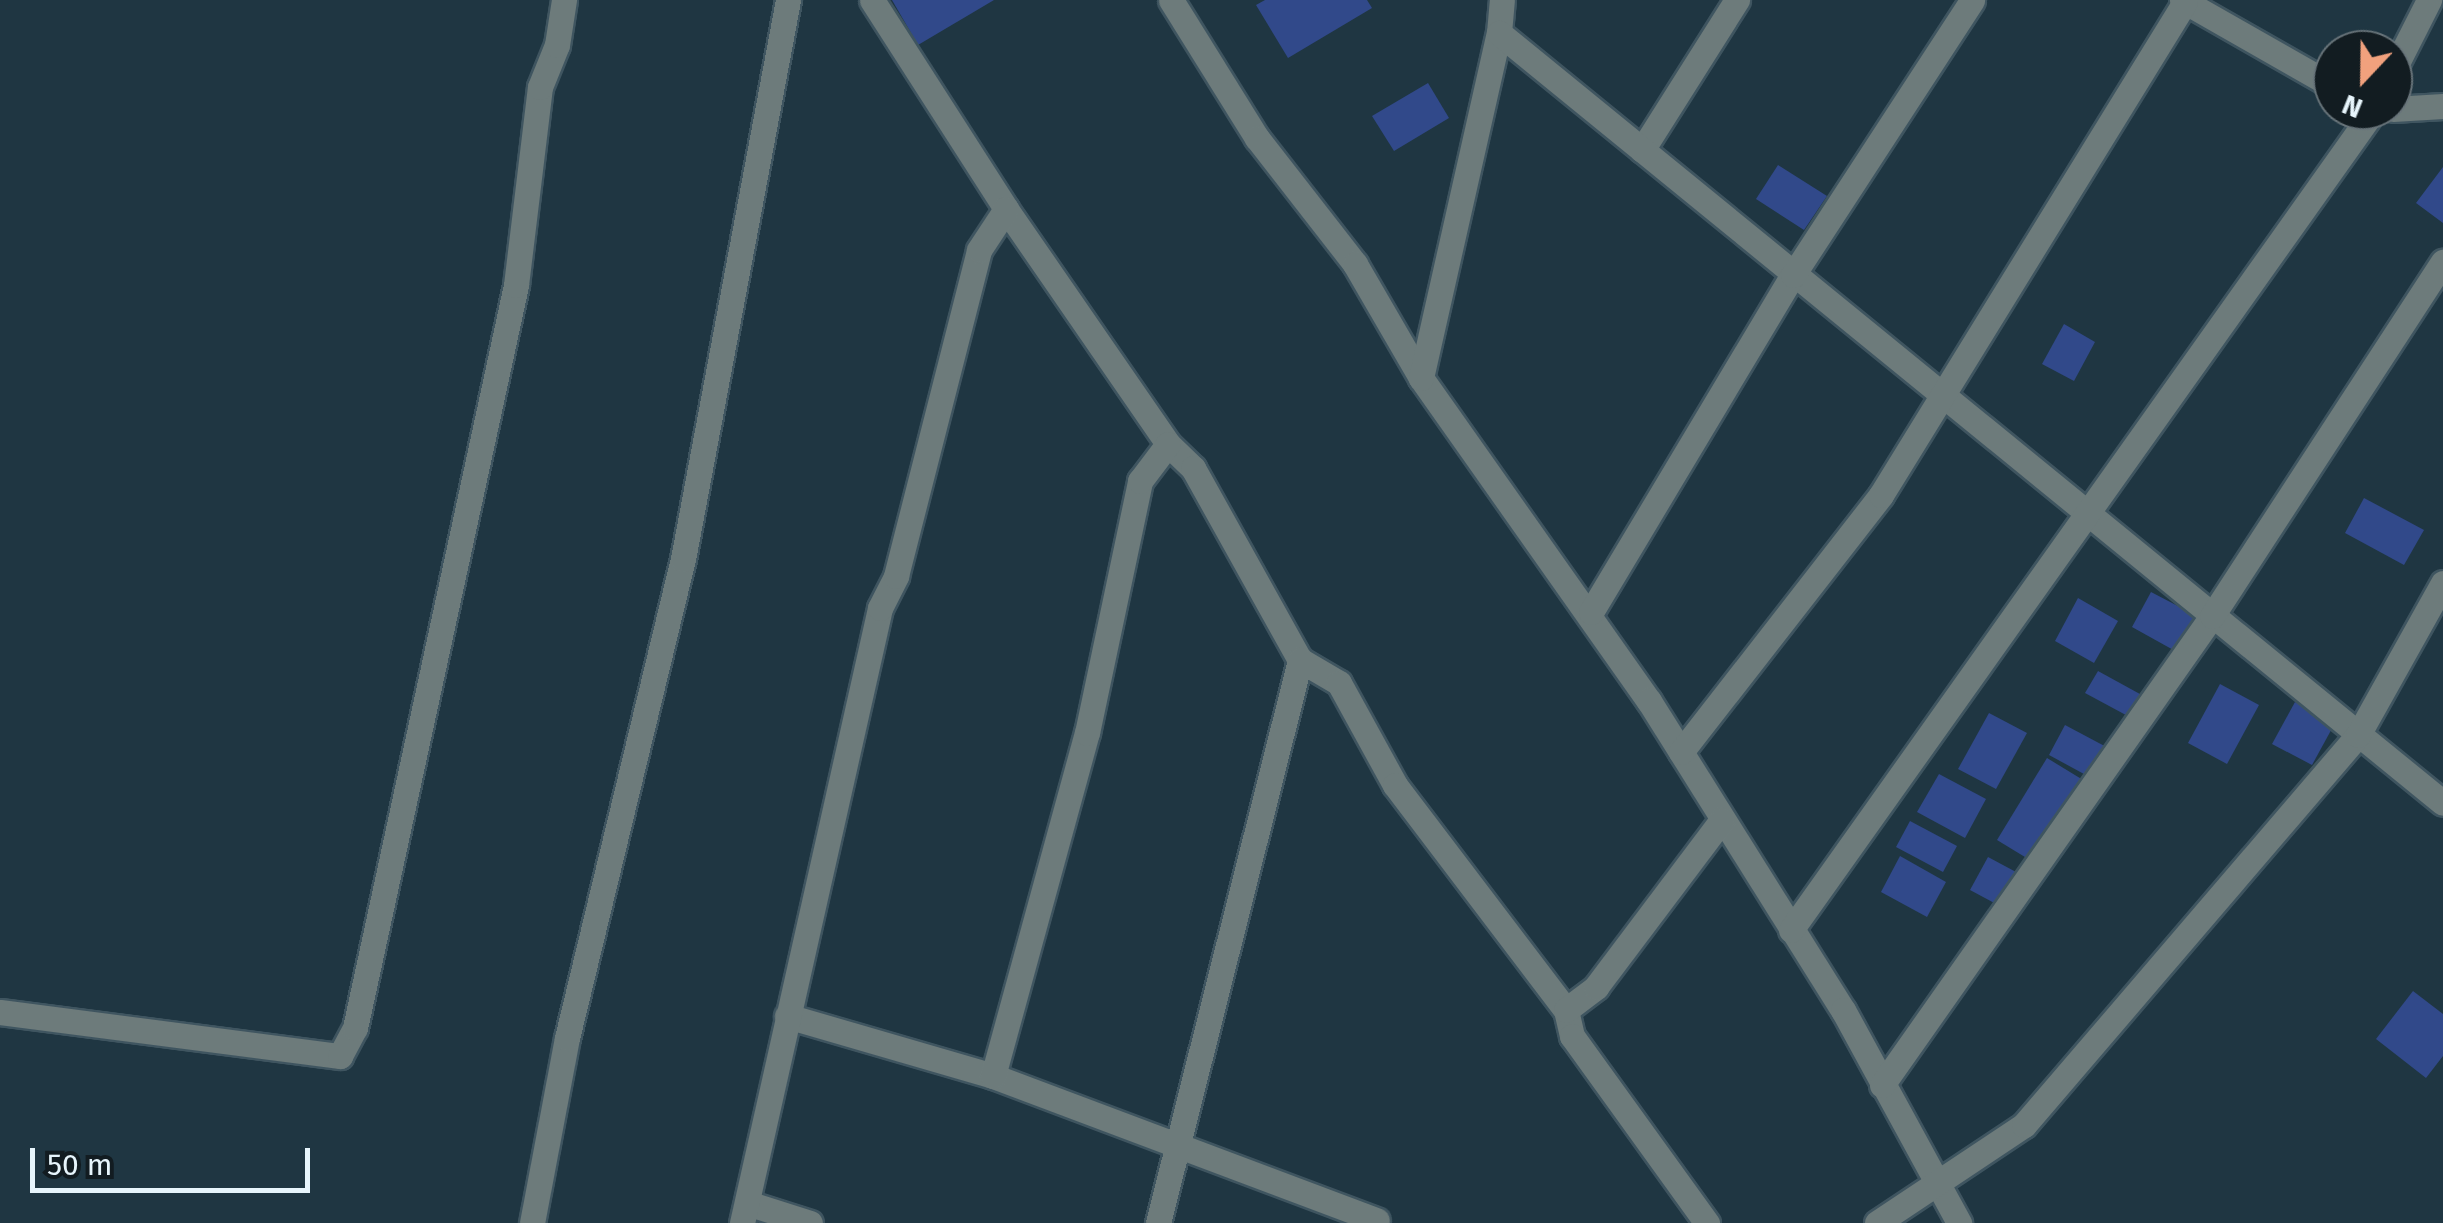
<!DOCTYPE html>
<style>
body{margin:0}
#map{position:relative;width:2443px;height:1223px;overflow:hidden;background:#1f3642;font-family:"Fira Sans",sans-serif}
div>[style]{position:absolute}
.building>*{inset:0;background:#31498a}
.roads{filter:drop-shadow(2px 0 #3f5560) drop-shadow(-2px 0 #3f5560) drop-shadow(0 2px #3f5560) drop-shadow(0 -2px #3f5560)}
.minor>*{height:25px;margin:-12.5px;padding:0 12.5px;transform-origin:12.5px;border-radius:12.5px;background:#6d7b7b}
span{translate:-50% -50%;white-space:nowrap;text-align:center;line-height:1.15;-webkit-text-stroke:9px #121c21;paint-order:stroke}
.north{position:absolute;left:2313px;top:30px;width:100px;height:100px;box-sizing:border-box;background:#121c21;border:2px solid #677379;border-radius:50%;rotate:202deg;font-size:28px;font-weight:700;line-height:40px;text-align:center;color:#e7f5fc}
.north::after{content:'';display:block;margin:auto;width:35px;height:45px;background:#f1a17d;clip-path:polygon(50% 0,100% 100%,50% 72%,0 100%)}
.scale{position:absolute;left:30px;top:1148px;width:280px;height:45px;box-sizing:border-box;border:5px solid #e7f5fc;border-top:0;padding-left:12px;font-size:30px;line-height:35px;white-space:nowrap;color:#e7f5fc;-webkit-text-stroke:8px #121c21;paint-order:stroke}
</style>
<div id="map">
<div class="building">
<div style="clip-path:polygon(892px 0,994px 0,918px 45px)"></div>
<div style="clip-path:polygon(1265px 0,1367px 0,1372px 8px,1288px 58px,1256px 5px)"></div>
<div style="clip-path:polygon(1428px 83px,1449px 118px,1394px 151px,1372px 116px)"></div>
<div style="clip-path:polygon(1778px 165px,1827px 196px,1804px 230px,1756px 199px)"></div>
<div style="clip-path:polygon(2443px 167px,2443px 223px,2416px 203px)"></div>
<div style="clip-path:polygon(2064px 324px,2095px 342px,2074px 381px,2042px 364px)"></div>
<div style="clip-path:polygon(2364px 498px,2424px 530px,2404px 565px,2345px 533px)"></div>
<div style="clip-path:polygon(2151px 592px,2197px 616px,2177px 652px,2132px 627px)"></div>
<div style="clip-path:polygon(2078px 598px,2118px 621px,2094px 663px,2055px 641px)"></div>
<div style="clip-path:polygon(2098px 671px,2149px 699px,2137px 721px,2085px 693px)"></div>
<div style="clip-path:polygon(2220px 684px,2259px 705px,2227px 764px,2188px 743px)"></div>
<div style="clip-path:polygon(2295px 702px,2335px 723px,2312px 765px,2272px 744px)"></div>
<div style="clip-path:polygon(1989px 713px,2027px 733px,1996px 789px,1958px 769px)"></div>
<div style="clip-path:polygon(2065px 725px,2112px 750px,2095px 780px,2049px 755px)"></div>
<div style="clip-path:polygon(2047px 758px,2088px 783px,2038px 865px,1997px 840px)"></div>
<div style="clip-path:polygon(1939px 774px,1986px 799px,1965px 838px,1917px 812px)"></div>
<div style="clip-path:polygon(1910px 821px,1957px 846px,1943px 872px,1896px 847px)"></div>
<div style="clip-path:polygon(1900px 856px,1946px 882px,1927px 917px,1881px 892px)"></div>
<div style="clip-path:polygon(1988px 857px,2031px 880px,2013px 913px,1970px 890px)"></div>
<div style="clip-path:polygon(2413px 991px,2443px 1014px,2443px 1056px,2426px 1078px,2376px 1039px)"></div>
</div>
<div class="roads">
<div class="minor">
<div style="left:872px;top:0;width:248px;rotate:57.3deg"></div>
<div style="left:1006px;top:209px;width:285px;rotate:55.4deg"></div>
<div style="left:1168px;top:444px;width:35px;rotate:44deg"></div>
<div style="left:1193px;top:468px;width:220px;rotate:60.9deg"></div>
<div style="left:1300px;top:660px;width:45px;rotate:30.5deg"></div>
<div style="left:1339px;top:683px;width:116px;rotate:61.2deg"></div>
<div style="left:1395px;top:785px;width:283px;rotate:52.8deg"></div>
<div style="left:1566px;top:1010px;width:27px;rotate:77deg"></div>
<div style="left:1572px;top:1036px;width:231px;rotate:54.2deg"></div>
<div style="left:1171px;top:0;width:163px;rotate:58.1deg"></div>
<div style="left:1257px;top:138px;width:160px;rotate:52.1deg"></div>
<div style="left:1355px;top:264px;width:132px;rotate:59.9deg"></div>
<div style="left:1421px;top:378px;width:395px;rotate:54.8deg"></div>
<div style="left:1649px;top:701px;width:365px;rotate:57.9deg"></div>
<div style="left:1843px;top:1010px;width:243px;rotate:61.4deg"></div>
<div style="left:2182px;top:0;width:174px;rotate:29.7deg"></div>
<div style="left:1499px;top:33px;width:33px;rotate:-85deg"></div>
<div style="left:2393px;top:71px;width:80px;rotate:-63.1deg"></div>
<div style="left:2393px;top:109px;width:50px;rotate:-3.4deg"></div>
<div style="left:1642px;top:150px;width:178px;rotate:-57.7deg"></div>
<div style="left:1421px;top:378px;width:354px;rotate:-77.3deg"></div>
<div style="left:1499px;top:33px;width:1218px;rotate:39.2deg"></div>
<div style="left:1591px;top:612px;width:393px;rotate:-59.1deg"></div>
<div style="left:1793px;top:275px;width:328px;rotate:-56.9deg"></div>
<div style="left:1681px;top:752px;width:326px;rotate:-52.1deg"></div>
<div style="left:1881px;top:495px;width:579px;rotate:-58.34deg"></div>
<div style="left:1791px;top:930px;width:1006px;rotate:-54.59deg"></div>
<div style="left:1566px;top:1010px;width:38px;rotate:-37deg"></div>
<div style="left:1596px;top:987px;width:209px;rotate:-53deg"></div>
<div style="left:0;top:1012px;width:343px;rotate:7.4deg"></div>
<div style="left:340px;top:1056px;width:32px;rotate:-62deg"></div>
<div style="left:355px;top:1028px;width:760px;rotate:-77.77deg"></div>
<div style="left:516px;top:285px;width:199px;rotate:-83.1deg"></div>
<div style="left:540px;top:87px;width:45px;rotate:-68deg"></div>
<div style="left:557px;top:45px;width:46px;rotate:-81.2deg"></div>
<div style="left:787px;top:1016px;width:215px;rotate:16.2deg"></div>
<div style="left:993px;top:1076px;width:410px;rotate:20.6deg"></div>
<div style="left:993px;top:1076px;width:356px;rotate:-74.7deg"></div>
<div style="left:1087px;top:733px;width:258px;rotate:-78.1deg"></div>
<div style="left:1140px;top:481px;width:46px;rotate:-52.9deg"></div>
<div style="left:1882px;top:1085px;width:573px;rotate:-54.87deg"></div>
<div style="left:2212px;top:616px;width:423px;rotate:-56.9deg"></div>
<div style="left:747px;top:1203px;width:66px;rotate:17.6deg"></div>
<div style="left:532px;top:1223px;width:188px;rotate:-79.3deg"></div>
<div style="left:567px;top:1038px;width:493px;rotate:-76.4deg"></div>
<div style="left:683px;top:559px;width:569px;rotate:-79.36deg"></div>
<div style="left:742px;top:1223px;width:630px;rotate:-77.35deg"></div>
<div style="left:880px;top:608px;width:36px;rotate:-63deg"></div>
<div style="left:896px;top:576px;width:336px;rotate:-75.7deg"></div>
<div style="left:979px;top:250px;width:49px;rotate:-56.6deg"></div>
<div style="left:1158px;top:1223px;width:581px;rotate:-75.84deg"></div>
<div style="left:1877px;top:1223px;width:177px;rotate:-33.7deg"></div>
<div style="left:2024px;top:1125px;width:513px;rotate:-49.42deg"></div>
<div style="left:2358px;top:735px;width:174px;rotate:-60.8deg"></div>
</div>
</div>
<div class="north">N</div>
<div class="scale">50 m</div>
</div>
